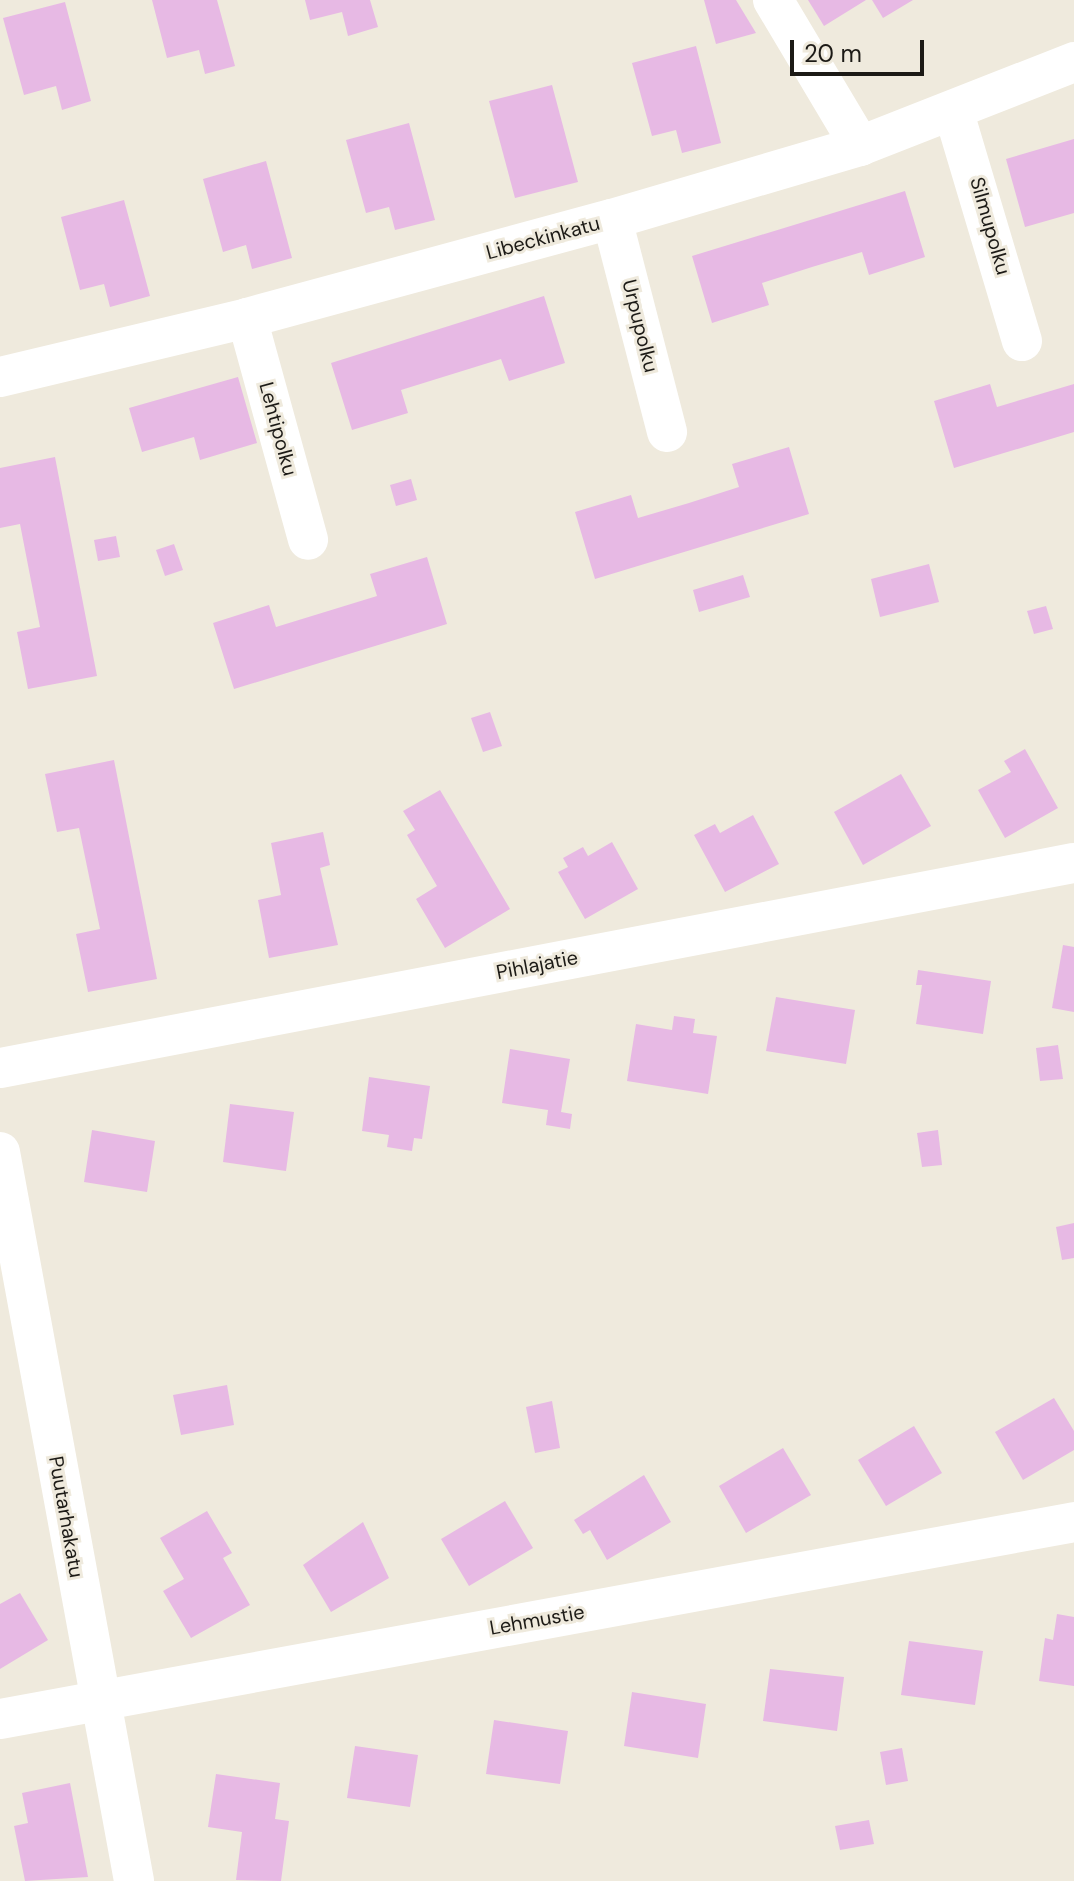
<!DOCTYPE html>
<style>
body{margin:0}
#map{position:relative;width:1074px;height:1881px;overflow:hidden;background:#efeadd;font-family:"DM Sans",sans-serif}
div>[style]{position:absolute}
.building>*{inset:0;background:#e7b9e4}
.minor>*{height:40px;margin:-20px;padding:0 20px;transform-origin:20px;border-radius:20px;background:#fff}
span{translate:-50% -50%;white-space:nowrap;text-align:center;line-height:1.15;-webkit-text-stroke:6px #efeadd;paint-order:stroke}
.street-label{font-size:20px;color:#1c1a16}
.scale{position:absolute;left:790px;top:40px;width:134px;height:36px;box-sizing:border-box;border:4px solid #1c1a16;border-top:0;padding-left:10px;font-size:24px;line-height:28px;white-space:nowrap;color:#1c1a16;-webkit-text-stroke:6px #efeadd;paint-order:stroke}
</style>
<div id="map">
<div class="building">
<div style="clip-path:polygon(152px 0,217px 0,235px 66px,205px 74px,199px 50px,167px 58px)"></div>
<div style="clip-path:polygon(305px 0,370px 0,378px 27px,348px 36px,342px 12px,310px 20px)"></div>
<div style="clip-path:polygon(704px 0,736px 0,756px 33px,716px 44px)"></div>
<div style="clip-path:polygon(808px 0,866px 0,824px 26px)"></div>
<div style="clip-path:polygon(872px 0,913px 0,883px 18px)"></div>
<div style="clip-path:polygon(65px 2px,91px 101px,62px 110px,56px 86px,24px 95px,3px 18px)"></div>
<div style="clip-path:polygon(696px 46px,721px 143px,682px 153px,676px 130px,652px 136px,632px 63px)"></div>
<div style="clip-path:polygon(552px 85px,578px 182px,515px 198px,489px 101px)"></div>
<div style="clip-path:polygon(409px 123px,435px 220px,395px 230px,389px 207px,366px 213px,346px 140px)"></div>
<div style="clip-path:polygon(1074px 139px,1074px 213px,1025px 227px,1006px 159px)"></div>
<div style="clip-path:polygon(266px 161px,292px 258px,252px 269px,246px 245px,223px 252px,203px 179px)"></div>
<div style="clip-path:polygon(905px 191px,925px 257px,869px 275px,862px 252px,812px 267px,762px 283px,769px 305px,712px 323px,692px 256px)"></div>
<div style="clip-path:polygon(124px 200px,150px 296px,110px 307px,104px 284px,80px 290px,61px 217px)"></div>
<div style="clip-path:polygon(544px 296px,565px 363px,509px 381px,501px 359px,401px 390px,408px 413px,352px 430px,331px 363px)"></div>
<div style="clip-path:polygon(238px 377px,257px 443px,200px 460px,194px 437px,142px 452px,129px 408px)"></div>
<div style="clip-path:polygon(990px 384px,997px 407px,1074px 384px,1074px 432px,954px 468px,934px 401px)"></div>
<div style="clip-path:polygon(789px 447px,809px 514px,595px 579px,575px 512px,631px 495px,638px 518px,689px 503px,739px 487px,732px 464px)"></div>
<div style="clip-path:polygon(55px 457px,97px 676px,28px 689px,17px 632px,40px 627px,20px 524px,0 528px,0 468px)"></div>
<div style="clip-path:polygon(411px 479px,417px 500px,396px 506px,390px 485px)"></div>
<div style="clip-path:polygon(116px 536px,120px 557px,98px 561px,94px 540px)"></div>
<div style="clip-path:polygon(174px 544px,183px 570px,165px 576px,156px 550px)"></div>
<div style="clip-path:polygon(427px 557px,447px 624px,234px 689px,213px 623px,269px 605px,276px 627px,377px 596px,370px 574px)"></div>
<div style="clip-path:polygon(929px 564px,939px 602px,880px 617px,871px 579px)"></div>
<div style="clip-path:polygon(743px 575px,750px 597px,699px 612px,693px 590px)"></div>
<div style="clip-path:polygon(1046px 606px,1053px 629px,1034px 634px,1027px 611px)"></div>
<div style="clip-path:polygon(490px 712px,502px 746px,483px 752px,471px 718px)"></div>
<div style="clip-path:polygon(1025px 749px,1058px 808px,1005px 838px,978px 790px,1011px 772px,1004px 761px)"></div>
<div style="clip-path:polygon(114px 760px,157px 979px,88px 992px,76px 934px,100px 929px,79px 828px,57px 832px,45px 774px)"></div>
<div style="clip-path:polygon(901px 774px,931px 826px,863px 865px,834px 812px)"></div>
<div style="clip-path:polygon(440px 790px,510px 909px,445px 948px,416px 899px,437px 886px,407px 835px,415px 830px,403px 811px)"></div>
<div style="clip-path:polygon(753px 815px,779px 864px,725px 892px,694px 835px,715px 824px,720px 833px)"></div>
<div style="clip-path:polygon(323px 832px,330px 865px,320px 868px,338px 945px,269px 958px,258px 900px,281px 895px,271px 843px)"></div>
<div style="clip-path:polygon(612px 842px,638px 889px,585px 919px,558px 872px,568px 867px,563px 858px,583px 847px,588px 856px)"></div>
<div style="clip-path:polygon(1063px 945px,1074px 947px,1074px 1012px,1052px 1008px)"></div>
<div style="clip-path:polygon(918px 970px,991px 981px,983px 1034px,916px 1024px,922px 985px,916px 985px)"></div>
<div style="clip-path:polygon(776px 997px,855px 1010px,846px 1064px,766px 1051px)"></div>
<div style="clip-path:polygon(674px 1016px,695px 1019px,693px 1033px,717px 1036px,708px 1094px,627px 1081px,636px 1024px,672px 1030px)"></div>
<div style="clip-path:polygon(1058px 1045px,1063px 1079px,1040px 1081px,1036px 1048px)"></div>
<div style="clip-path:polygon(510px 1049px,570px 1059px,561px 1112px,572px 1114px,570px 1129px,546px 1125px,548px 1110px,502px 1103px)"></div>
<div style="clip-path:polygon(369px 1077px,430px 1086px,422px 1139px,414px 1138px,412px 1151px,387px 1147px,389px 1135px,362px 1131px)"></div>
<div style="clip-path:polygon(230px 1104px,294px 1112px,286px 1171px,223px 1162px)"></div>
<div style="clip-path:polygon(92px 1130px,155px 1141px,147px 1192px,84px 1182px)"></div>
<div style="clip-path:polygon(938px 1130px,942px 1165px,922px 1167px,917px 1133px)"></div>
<div style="clip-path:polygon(1074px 1223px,1074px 1258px,1062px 1260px,1056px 1227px)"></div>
<div style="clip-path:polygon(227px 1385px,234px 1425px,181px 1435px,173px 1395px)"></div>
<div style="clip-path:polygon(1054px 1398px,1074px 1431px,1074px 1450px,1023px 1480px,995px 1432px)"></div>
<div style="clip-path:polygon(552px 1401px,560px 1448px,535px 1453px,526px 1407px)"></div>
<div style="clip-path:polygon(914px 1426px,942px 1473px,886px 1506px,858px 1460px)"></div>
<div style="clip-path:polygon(783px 1448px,811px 1495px,746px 1533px,719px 1486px)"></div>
<div style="clip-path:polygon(644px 1475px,671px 1522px,607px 1560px,590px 1530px,583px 1534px,574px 1520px)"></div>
<div style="clip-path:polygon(505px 1501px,533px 1548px,469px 1586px,441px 1539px)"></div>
<div style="clip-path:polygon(207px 1511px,232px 1553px,223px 1558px,250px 1605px,191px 1638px,163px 1591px,184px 1579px,160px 1538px)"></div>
<div style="clip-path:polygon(363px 1522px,389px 1578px,331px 1612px,303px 1565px)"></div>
<div style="clip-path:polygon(20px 1593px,48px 1640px,0 1669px,0 1604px)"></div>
<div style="clip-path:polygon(1057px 1614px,1074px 1617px,1074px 1686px,1039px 1681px,1045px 1638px,1053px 1640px)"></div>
<div style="clip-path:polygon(909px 1641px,983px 1651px,975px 1705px,901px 1695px)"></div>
<div style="clip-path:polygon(770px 1669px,844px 1677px,837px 1731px,763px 1721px)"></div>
<div style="clip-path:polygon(632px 1692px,706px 1704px,698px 1758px,624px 1746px)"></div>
<div style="clip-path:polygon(494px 1720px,568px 1731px,560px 1784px,486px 1774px)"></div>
<div style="clip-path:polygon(355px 1746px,418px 1755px,410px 1807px,347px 1798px)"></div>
<div style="clip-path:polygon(902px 1748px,908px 1781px,886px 1785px,880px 1752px)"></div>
<div style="clip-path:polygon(216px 1774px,280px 1783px,275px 1819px,289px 1821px,281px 1881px,236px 1880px,242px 1832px,208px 1827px)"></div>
<div style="clip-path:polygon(70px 1783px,88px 1877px,25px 1881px,14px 1826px,28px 1823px,22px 1793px)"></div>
<div style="clip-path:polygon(869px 1820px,874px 1844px,840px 1850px,835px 1826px)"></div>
</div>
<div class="minor">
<div style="left:773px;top:0;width:170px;rotate:59.2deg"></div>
<div style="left:954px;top:113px;width:238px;rotate:73.4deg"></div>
<div style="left:612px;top:219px;width:220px;rotate:75.5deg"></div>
<div style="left:247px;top:318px;width:230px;rotate:74.6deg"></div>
<div style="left:0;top:377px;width:254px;rotate:-13.4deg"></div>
<div style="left:247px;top:318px;width:378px;rotate:-15.2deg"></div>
<div style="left:612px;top:219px;width:259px;rotate:-16.4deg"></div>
<div style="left:860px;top:146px;width:230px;rotate:-21.4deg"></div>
<div style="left:0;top:1068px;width:1093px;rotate:-10.81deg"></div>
<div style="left:0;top:1152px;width:741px;rotate:79.58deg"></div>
<div style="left:0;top:1719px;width:1092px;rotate:-10.39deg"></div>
</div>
<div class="street-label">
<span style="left:990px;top:226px;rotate:74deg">Silmupolku</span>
<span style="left:543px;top:238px;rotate:-15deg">Libeckinkatu</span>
<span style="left:640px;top:326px;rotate:76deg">Urpupolku</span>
<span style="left:278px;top:429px;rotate:75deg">Lehtipolku</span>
<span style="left:537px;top:965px;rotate:-11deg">Pihlajatie</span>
<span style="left:66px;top:1517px;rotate:80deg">Puutarhakatu</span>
<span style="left:537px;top:1620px;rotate:-10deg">Lehmustie</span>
</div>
<div class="scale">20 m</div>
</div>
